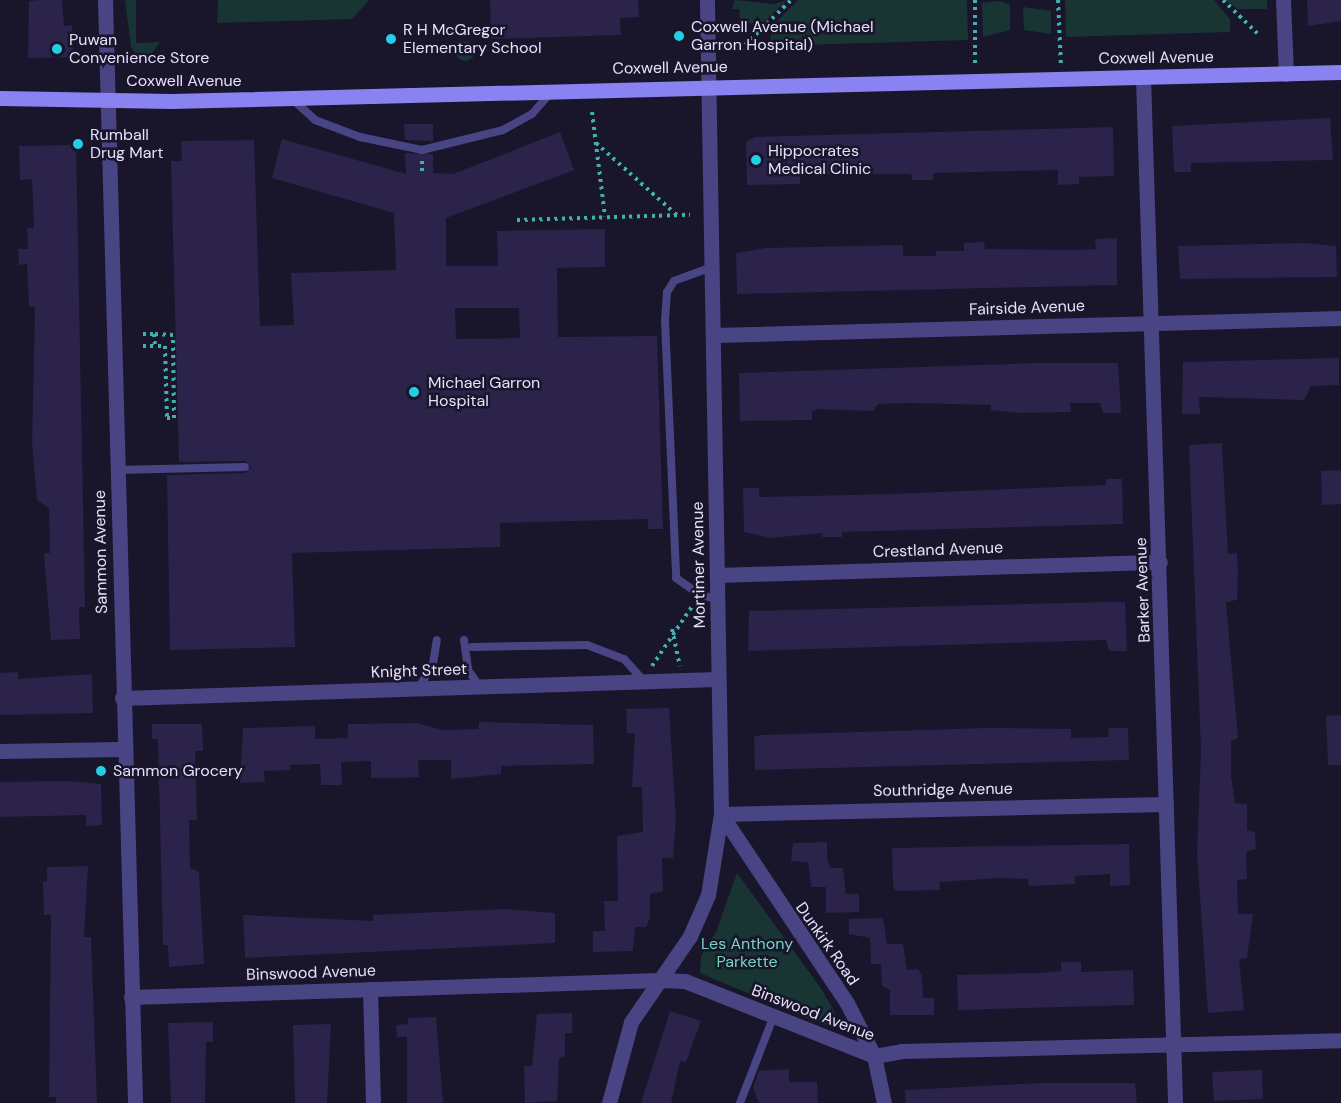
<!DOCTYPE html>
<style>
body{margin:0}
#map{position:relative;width:1341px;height:1103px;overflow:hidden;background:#19152a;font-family:"DM Sans",sans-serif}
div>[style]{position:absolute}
.green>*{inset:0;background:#183433}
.round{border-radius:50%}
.building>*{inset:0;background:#2b2349}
.path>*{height:4px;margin-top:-2px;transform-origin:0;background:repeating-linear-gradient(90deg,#40b1ac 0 3px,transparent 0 7.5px)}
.service>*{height:8px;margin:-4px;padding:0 4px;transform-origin:4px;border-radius:4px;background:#494584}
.minor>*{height:15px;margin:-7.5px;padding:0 7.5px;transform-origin:7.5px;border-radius:7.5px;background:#494584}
.tertiary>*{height:15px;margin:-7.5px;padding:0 7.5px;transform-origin:7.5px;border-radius:7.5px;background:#494584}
.secondary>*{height:15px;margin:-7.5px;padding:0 7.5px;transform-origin:7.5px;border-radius:7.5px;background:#8883f0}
.dots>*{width:16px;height:16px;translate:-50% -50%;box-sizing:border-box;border:3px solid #19152a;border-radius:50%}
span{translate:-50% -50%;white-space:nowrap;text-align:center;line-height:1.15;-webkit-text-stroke:5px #19152a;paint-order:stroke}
.poi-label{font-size:16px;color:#e5e1fc}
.left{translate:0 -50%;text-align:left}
.street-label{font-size:16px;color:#e5e1fc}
.park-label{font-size:16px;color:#74d5be}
</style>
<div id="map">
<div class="green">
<div style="clip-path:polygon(125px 0,136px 0,136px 43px,160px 42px,149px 57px,136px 54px,131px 47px)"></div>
<div style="clip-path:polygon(218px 0,369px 0,352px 19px,217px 23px)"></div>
<div style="clip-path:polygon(735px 0,775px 4px,787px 0,764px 22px,732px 25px,740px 20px,739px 9px,732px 9px)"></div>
<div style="clip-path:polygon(798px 0,967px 0,968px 40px,770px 46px,772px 26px)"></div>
<div style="clip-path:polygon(1065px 0,1214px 0,1230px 19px,1230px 32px,1066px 37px)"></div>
<div style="clip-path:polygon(1224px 0,1267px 0,1267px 9px,1238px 9px)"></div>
<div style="clip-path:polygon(999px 1px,1010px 5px,1010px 30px,983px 37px,982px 3px)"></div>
<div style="clip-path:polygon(1023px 7px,1051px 11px,1051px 34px,1024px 30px)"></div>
<div class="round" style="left:455px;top:41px;width:20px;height:20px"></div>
<div style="clip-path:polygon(737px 873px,820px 987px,835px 1012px,833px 1023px,823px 1025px,700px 973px,701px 956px,716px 932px)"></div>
</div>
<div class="building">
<div style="clip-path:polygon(39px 0,62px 0,64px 26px,72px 25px,73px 57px,28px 58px,29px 1px)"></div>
<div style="clip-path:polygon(490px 0,638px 0,639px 17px,620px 18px,621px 35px,491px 39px)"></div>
<div style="clip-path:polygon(1307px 0,1341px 0,1341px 21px,1308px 26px)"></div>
<div style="clip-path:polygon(1330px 118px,1333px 160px,1191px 163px,1191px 172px,1174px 172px,1172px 126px)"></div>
<div style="clip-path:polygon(404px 124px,433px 124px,433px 141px,405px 140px)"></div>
<div style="clip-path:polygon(1113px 127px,1114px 176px,1079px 177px,1079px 184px,1058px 185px,1058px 170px,933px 173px,933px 180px,912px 180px,911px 174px,832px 174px,800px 177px,800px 184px,747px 185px,746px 142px,755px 137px)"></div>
<div style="clip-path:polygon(evenodd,560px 132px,574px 170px,446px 218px,446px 266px,498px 266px,497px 231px,605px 229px,605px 267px,557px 268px,558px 337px,657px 336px,663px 529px,648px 529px,648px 519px,500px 523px,500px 547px,292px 553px,295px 647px,170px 650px,167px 475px,245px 473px,251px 467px,245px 461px,179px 462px,171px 161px,182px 161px,181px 141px,254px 140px,260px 326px,294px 325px,291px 273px,396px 270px,394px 213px,272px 178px,282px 139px,406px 174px,405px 153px,433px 154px,433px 173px,453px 174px,560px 132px,455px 308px,519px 308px,520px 338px,456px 339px,455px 308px)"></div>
<div style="clip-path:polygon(76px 145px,85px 607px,79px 607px,80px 639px,51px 640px,44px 553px,50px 553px,49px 508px,37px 500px,32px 443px,35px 307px,29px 307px,27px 264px,19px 265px,18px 249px,28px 249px,27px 228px,34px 228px,32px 179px,20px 180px,19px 146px)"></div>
<div style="clip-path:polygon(1117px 238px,1117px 285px,737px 294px,736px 253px,765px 248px,903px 245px,903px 256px,936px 256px,936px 251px,964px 251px,964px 243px,984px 242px,985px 249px,1075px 250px,1096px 249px,1095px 239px)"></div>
<div style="clip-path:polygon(1304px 243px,1336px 246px,1337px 277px,1180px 279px,1178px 246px)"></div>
<div style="clip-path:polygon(1339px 358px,1339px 385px,1311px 386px,1304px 400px,1199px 397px,1200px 414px,1182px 414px,1183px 362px)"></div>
<div style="clip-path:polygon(1038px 363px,1118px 363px,1121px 413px,1103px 413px,1100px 403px,1070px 403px,1071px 412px,1020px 413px,991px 410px,991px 405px,910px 403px,878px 404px,873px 411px,819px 409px,812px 411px,812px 420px,740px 421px,739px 373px)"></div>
<div style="clip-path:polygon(1222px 443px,1228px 554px,1237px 553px,1238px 573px,1237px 600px,1226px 602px,1238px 738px,1231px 741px,1231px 776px,1235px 803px,1247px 804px,1247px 830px,1255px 832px,1256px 849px,1246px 852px,1247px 879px,1237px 880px,1238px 914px,1253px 914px,1247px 958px,1239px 959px,1244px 1010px,1208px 1013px,1197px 853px,1201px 751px,1189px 445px)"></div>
<div style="clip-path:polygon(1341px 470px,1341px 504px,1322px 505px,1321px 471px)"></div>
<div style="clip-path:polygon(1106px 479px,1122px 479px,1123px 524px,842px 532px,842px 537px,822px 537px,822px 533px,771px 538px,744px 532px,743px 488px,759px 488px,759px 497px,893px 494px,1106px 485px)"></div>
<div style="clip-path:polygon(1106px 602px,1125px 602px,1127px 651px,1109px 651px,1106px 640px,748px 651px,749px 611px)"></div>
<div style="clip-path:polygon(18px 672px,18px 679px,92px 674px,93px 713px,0 715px,0 673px)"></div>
<div style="clip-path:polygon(669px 708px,676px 820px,673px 858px,662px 858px,663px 891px,650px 894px,650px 918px,646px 927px,635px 927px,633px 951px,593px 952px,593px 931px,605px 931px,604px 901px,618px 901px,617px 836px,643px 832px,642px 787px,632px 787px,635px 733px,627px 733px,626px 709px)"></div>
<div style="clip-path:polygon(1341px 715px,1341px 765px,1328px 765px,1326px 716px)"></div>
<div style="clip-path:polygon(479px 722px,593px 725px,594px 764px,501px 766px,501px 774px,451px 779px,451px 760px,418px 760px,419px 777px,397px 778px,371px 778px,371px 761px,341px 762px,342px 785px,321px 785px,320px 764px,290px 765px,290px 770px,264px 771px,265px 782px,240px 783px,243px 728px,315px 726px,315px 739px,348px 738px,348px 724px,417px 723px,442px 730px,479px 729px)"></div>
<div style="clip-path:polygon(152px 724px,202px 724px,203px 751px,195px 751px,197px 820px,189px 820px,190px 868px,199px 872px,204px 964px,169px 967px,168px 945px,163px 945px,158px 739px,152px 739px)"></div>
<div style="clip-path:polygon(987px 728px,1071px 729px,1071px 738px,1109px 737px,1108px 728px,1128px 728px,1129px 760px,755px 770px,754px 737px,761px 735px)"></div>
<div style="clip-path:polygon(70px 781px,101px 784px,102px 825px,86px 826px,86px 815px,0 817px,0 782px)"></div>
<div style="clip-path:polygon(827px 842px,827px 860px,831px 868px,843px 868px,846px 894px,859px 894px,859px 912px,826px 913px,826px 887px,811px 887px,808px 862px,791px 861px,793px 843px)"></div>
<div style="clip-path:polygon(1129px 844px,1130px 885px,1110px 886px,1110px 874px,1075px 876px,1075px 884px,1029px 886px,1028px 879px,1001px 878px,939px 882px,940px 890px,896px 891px,893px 886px,892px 848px)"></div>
<div style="clip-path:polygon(88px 866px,84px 937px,91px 937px,97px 1103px,56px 1103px,56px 1097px,49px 1097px,51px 915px,44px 915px,43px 882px,47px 881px,47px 867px)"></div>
<div style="clip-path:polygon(504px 909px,555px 913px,555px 943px,245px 958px,243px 915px,373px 921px,373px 915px)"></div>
<div style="clip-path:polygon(883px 918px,887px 944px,903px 944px,907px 970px,918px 969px,922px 976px,923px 998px,934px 998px,934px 1015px,890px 1015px,890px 990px,882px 986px,881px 964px,871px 964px,870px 938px,849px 934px,849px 919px)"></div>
<div style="clip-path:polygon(1061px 962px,1081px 962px,1081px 972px,1133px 970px,1134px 1005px,958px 1010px,957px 975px,1042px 973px,1061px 971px)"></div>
<div style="clip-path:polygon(670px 1011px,701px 1021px,686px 1062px,680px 1061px,671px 1103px,641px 1103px)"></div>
<div style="clip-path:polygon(572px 1013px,572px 1033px,565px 1033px,565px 1056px,559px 1059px,557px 1101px,525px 1103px,524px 1066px,532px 1066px,537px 1014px)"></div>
<div style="clip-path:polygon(436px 1017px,443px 1103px,407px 1103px,407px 1037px,397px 1037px,396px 1025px,408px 1024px,408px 1018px)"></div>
<div style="clip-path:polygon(213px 1022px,213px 1042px,206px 1042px,205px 1103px,171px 1103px,168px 1023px)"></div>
<div style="clip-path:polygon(331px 1024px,327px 1103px,295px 1103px,293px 1025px)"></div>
<div style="clip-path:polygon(789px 1069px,789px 1082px,817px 1082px,818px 1103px,759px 1103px,753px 1087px,759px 1071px)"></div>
<div style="clip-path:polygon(1262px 1070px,1263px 1099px,1214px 1101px,1212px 1072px)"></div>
<div style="clip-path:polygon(1041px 1083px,1135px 1083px,1137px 1103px,906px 1103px,905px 1090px)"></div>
</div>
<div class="path">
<div style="left:975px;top:0;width:65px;rotate:90deg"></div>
<div style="left:1058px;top:0;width:65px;rotate:87.4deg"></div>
<div style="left:1223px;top:0;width:50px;rotate:44.2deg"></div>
<div style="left:740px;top:50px;width:71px;rotate:-44.4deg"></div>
<div style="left:592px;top:112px;width:105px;rotate:82.9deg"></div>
<div style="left:596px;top:143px;width:110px;rotate:41.7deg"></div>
<div style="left:422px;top:161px;width:12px;rotate:90deg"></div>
<div style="left:517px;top:220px;width:173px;rotate:-1.7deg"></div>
<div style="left:143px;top:334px;width:11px"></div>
<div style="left:154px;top:334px;width:12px;rotate:85deg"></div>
<div style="left:143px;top:346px;width:22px"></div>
<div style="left:165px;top:346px;width:72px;rotate:88.4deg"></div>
<div style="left:167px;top:418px;width:7px"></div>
<div style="left:174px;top:418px;width:83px;rotate:-90.7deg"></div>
<div style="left:173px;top:335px;width:19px;rotate:-177deg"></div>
<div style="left:672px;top:629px;width:38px;rotate:78deg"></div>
<div style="left:652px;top:666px;width:73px;rotate:-56.1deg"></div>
</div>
<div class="service">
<div style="left:292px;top:99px;width:31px;rotate:42deg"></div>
<div style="left:315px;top:120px;width:48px;rotate:20.7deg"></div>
<div style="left:360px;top:137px;width:63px;rotate:11.8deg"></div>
<div style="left:422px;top:150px;width:83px;rotate:-13.9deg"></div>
<div style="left:503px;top:130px;width:33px;rotate:-29deg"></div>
<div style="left:532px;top:114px;width:29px;rotate:-49deg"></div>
<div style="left:712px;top:267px;width:40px;rotate:159.8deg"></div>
<div style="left:674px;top:281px;width:13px;rotate:122deg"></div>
<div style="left:667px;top:292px;width:29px;rotate:94deg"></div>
<div style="left:665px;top:321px;width:257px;rotate:87.5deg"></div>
<div style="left:676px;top:578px;width:29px;rotate:35deg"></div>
<div style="left:700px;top:595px;width:17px;rotate:13deg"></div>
<div style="left:117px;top:470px;width:128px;rotate:-1.3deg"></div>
<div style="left:464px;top:640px;width:30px;rotate:82deg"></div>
<div style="left:468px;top:670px;width:19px;rotate:55deg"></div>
<div style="left:472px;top:647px;width:115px;rotate:-1deg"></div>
<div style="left:587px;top:645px;width:40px;rotate:21deg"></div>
<div style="left:624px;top:659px;width:30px;rotate:48deg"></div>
<div style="left:418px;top:689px;width:29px;rotate:-59deg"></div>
<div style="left:433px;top:664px;width:24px;rotate:-81deg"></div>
<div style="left:740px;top:1103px;width:91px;rotate:-68.8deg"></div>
</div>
<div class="minor">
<div style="left:105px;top:0;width:1103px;rotate:88.44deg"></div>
<div style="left:1283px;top:0;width:74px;rotate:87.7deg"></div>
<div style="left:1143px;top:77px;width:1026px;rotate:88.21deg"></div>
<div style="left:713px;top:335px;width:628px;rotate:-1.55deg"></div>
<div style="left:717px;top:575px;width:443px;rotate:-1.7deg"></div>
<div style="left:122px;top:698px;width:595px;rotate:-1.83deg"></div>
<div style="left:0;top:751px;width:122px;rotate:-0.9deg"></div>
<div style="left:370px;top:989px;width:114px;rotate:88.5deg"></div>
<div style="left:131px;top:997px;width:528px;rotate:-1.84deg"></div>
<div style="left:659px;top:980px;width:26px;rotate:2deg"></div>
<div style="left:685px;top:981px;width:203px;rotate:21.6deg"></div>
<div style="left:874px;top:1056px;width:27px;rotate:-10deg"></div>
<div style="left:901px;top:1051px;width:440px;rotate:-1.4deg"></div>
<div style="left:884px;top:1103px;width:48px;rotate:-102deg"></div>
<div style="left:874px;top:1056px;width:59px;rotate:-117deg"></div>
<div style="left:847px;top:1003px;width:227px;rotate:-123.7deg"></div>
<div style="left:721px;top:814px;width:445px;rotate:-1.3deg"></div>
</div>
<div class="tertiary">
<div style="left:609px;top:1103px;width:84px;rotate:-74.8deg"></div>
<div style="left:631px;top:1022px;width:104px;rotate:-55.5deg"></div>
<div style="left:690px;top:936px;width:45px;rotate:-66.3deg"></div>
<div style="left:708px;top:895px;width:82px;rotate:-80.9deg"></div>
<div style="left:721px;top:814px;width:814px;rotate:-90.99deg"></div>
</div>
<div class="secondary">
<div style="left:0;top:98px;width:171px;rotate:1deg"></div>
<div style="left:171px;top:101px;width:1170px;rotate:-1.42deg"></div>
</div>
<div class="dots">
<div style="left:679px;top:36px;background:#24cfe5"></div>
<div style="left:391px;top:39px;background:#24cfe5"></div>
<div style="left:57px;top:49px;background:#24cfe5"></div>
<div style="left:78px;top:144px;background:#24cfe5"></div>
<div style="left:756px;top:160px;background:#24cfe5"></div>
<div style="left:414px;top:392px;background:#24cfe5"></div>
<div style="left:101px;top:771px;background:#24cfe5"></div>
</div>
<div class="poi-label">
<span class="left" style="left:691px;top:36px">Coxwell Avenue (Michael<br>Garron Hospital)</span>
<span class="left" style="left:403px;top:39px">R H McGregor<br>Elementary School</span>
<span class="left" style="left:69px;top:49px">Puwan<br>Convenience Store</span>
<span class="left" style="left:90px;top:144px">Rumball<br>Drug Mart</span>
<span class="left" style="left:768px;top:160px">Hippocrates<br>Medical Clinic</span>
<span class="left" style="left:428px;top:392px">Michael Garron<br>Hospital</span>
<span class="left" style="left:113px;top:771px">Sammon Grocery</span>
</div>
<div class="street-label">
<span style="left:1156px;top:58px;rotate:-1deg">Coxwell Avenue</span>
<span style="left:670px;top:68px;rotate:-1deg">Coxwell Avenue</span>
<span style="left:184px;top:81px">Coxwell Avenue</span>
<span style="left:1027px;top:308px;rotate:-2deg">Fairside Avenue</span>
<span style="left:938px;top:550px;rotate:-2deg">Crestland Avenue</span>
<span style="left:101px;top:552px;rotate:-91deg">Sammon Avenue</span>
<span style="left:699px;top:565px;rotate:-91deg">Mortimer Avenue</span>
<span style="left:1143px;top:590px;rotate:-92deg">Barker Avenue</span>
<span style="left:419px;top:671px;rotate:-2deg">Knight Street</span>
<span style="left:943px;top:790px;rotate:-1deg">Southridge Avenue</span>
<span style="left:827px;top:944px;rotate:55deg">Dunkirk Road</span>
<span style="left:311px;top:973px;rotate:-2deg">Binswood Avenue</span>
<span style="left:813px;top:1013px;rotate:21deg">Binswood Avenue</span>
</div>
<div class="park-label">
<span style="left:747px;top:953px">Les Anthony<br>Parkette</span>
</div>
</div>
